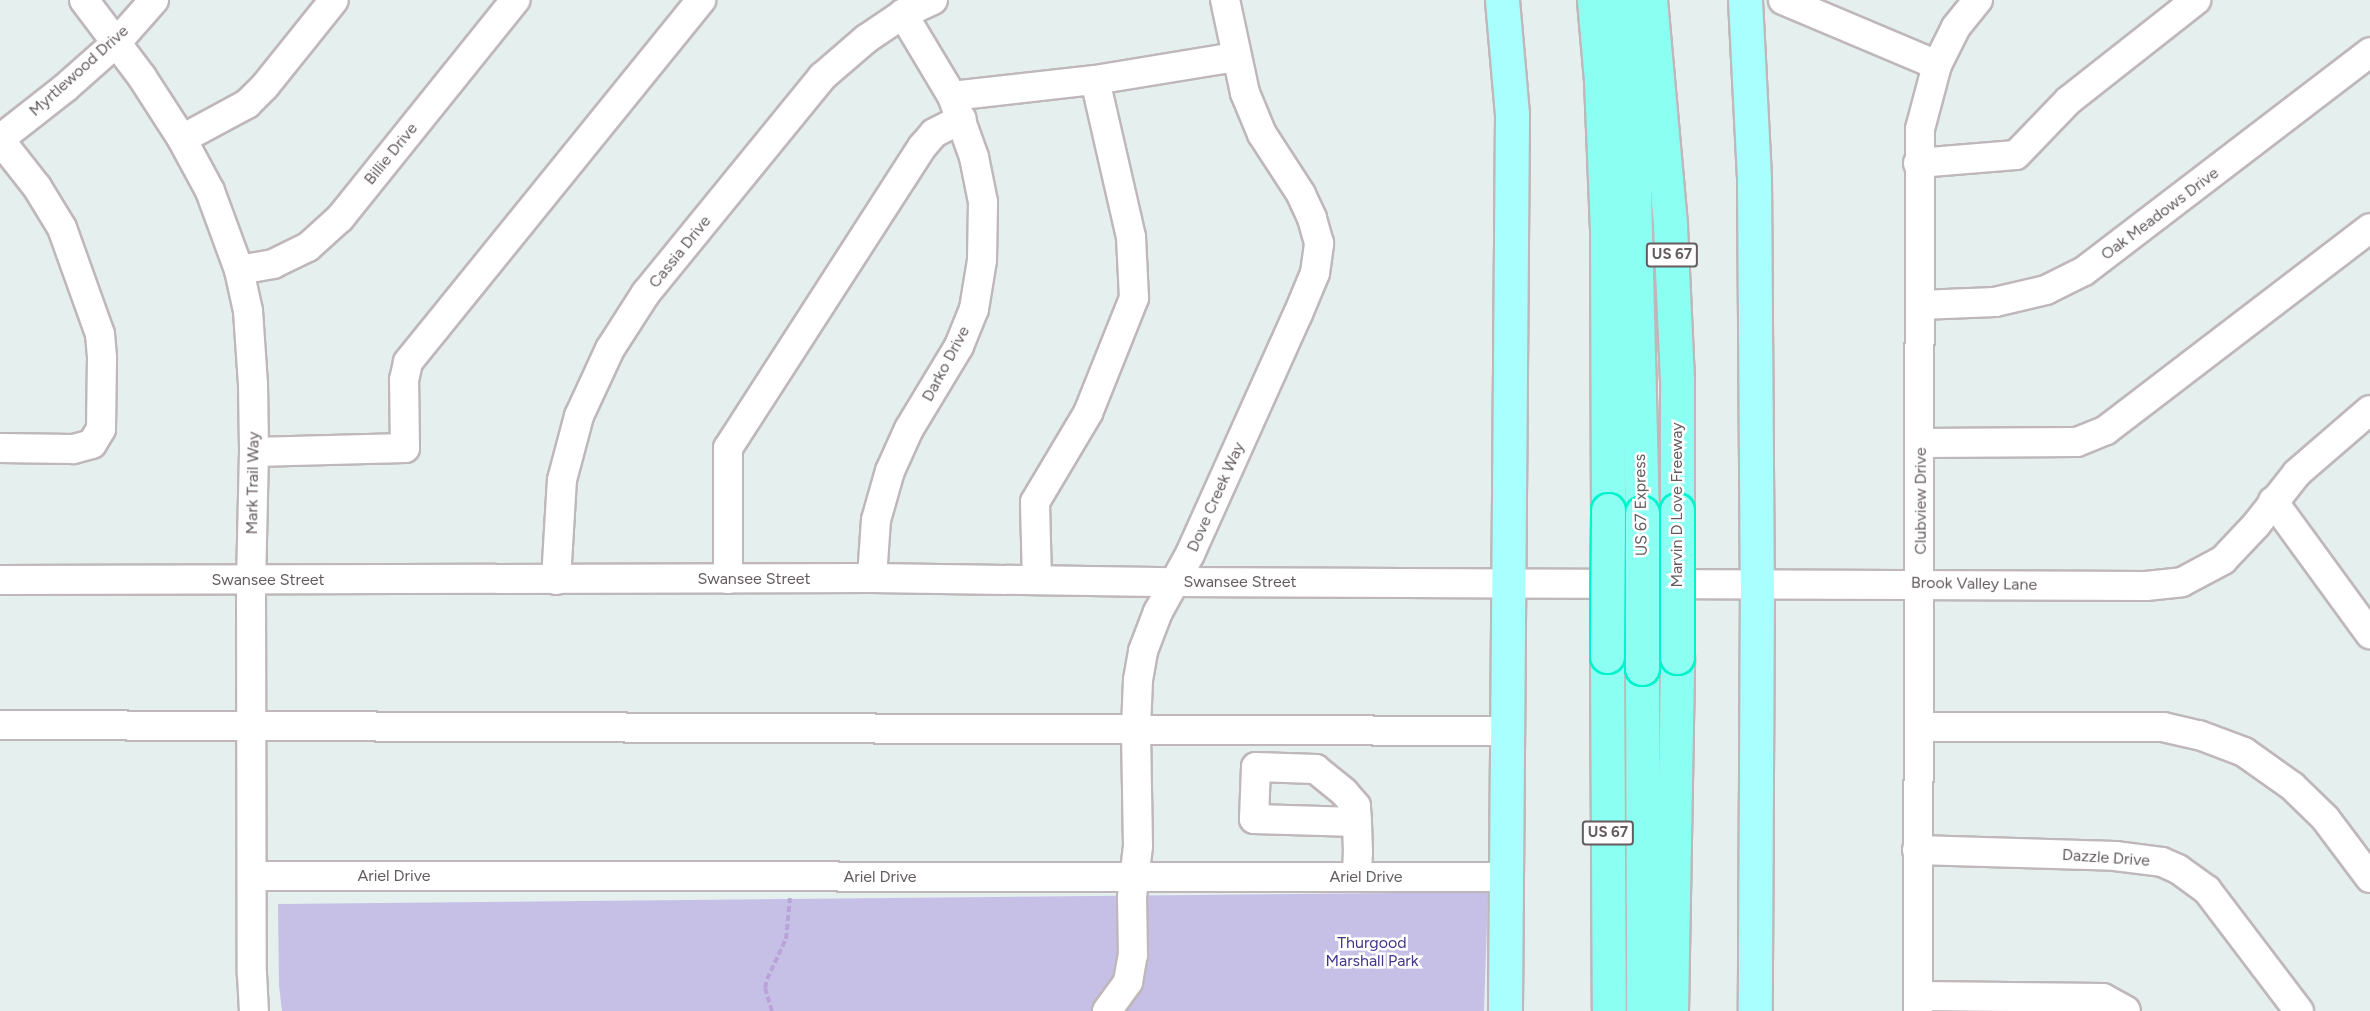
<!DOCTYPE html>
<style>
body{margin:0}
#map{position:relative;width:2370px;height:1011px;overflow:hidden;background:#e4efee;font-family:Figtree,sans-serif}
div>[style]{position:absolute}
.green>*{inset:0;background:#c6c0e7}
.path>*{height:4px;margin-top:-2px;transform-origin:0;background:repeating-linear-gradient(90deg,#b9a3d9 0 6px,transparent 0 9px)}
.roads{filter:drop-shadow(2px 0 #bfb7b9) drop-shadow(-2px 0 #bfb7b9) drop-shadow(0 2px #bfb7b9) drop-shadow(0 -2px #bfb7b9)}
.minor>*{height:28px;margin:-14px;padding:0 14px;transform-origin:14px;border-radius:14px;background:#fff}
.major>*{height:33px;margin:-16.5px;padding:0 16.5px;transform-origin:16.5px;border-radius:16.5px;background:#a9fffe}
.highway>*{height:33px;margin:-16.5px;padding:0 16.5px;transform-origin:16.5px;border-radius:16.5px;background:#8cfff3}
.bridges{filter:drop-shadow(2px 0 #00f3cc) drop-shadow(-2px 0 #00f3cc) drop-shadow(0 2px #00f3cc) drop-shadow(0 -2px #00f3cc)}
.highway-bridge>*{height:33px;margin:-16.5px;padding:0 16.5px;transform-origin:16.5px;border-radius:16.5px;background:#8cfff3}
span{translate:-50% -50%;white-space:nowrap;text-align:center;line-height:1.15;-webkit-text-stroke:5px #fff;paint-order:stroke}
.shield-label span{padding:2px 4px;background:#fff;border:2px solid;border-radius:4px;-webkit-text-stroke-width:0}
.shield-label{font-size:15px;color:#655c5f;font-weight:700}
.street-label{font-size:16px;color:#655c5f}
.park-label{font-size:16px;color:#46358b}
</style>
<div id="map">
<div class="green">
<div style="clip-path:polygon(1488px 892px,1484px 1011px,282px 1011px,279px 985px,278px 904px)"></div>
</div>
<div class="path">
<div style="left:772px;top:1011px;width:24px;rotate:-107deg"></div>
<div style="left:765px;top:988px;width:9px;rotate:-77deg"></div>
<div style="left:767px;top:979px;width:44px;rotate:-64.6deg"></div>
<div style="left:786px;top:939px;width:41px;rotate:-84.4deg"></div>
</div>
<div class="roads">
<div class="minor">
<div style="left:84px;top:0;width:96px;rotate:53deg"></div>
<div style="left:142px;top:77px;width:74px;rotate:57.2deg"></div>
<div style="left:182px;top:139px;width:59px;rotate:61.7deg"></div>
<div style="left:210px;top:191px;width:84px;rotate:69.8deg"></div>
<div style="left:239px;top:270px;width:42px;rotate:77.6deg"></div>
<div style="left:248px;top:311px;width:74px;rotate:86.1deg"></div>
<div style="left:253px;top:385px;width:67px;rotate:89.1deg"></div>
<div style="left:254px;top:452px;width:128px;rotate:91.3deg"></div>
<div style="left:251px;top:580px;width:394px;rotate:89.9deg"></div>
<div style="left:252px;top:974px;width:37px;rotate:87deg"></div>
<div style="left:1783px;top:0;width:167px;rotate:22.9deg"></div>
<div style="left:952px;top:96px;width:144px;rotate:-6.4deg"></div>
<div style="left:1095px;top:80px;width:143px;rotate:-9.3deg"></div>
<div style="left:0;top:139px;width:83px;rotate:-38.1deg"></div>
<div style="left:65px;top:88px;width:69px;rotate:-41.5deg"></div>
<div style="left:117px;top:42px;width:56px;rotate:-48.6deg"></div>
<div style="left:182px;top:139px;width:74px;rotate:-28.3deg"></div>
<div style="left:247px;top:104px;width:25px;rotate:-45deg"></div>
<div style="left:265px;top:86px;width:110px;rotate:-51.3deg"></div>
<div style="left:0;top:140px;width:60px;rotate:51.8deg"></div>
<div style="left:37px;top:187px;width:48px;rotate:58.6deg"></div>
<div style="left:62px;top:228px;width:113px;rotate:70.3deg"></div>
<div style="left:100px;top:334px;width:24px;rotate:85deg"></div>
<div style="left:102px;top:358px;width:71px;rotate:90.8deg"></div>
<div style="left:101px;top:429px;width:17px;rotate:121deg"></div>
<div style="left:92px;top:444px;width:20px;rotate:165deg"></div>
<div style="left:73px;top:449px;width:73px;rotate:-179.2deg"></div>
<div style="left:1918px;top:163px;width:98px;rotate:-4.7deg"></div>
<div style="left:2016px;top:155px;width:76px;rotate:-46.1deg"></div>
<div style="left:2069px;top:100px;width:162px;rotate:-38.2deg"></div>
<div style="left:239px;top:270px;width:35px;rotate:-10deg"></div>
<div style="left:273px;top:264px;width:39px;rotate:-26deg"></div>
<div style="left:308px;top:247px;width:43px;rotate:-42.2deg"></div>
<div style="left:340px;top:218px;width:280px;rotate:-51.2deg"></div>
<div style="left:1920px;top:305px;width:75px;rotate:-2.3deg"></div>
<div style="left:1995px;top:302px;width:52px;rotate:-13.2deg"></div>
<div style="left:2046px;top:290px;width:42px;rotate:-26.6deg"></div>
<div style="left:2084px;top:271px;width:360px;rotate:-37.4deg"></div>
<div style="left:1921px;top:443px;width:156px;rotate:-0.4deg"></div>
<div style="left:2077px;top:442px;width:31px;rotate:-22deg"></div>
<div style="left:2106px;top:430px;width:332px;rotate:-37.4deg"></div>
<div style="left:254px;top:452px;width:151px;rotate:-1.5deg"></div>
<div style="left:405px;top:448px;width:68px;rotate:-90.8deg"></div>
<div style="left:404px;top:380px;width:18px;rotate:-77deg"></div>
<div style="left:408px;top:362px;width:466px;rotate:-51deg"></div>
<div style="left:2273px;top:501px;width:165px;rotate:53.9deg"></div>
<div style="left:872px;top:578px;width:58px;rotate:-86.1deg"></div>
<div style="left:876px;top:520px;width:51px;rotate:-74.1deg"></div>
<div style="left:890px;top:471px;width:46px;rotate:-65.7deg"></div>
<div style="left:909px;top:429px;width:97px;rotate:-58.9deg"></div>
<div style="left:959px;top:346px;width:40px;rotate:-68deg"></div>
<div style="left:974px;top:309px;width:50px;rotate:-80.7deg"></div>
<div style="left:982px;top:260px;width:58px;rotate:-89deg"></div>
<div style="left:983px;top:202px;width:46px;rotate:-101.3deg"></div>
<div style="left:974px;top:157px;width:65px;rotate:-109.8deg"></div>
<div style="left:952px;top:96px;width:96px;rotate:-120.9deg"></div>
<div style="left:728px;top:579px;width:131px;rotate:-90deg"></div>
<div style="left:728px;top:448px;width:358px;rotate:-57.2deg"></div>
<div style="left:922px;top:147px;width:18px;rotate:-49deg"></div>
<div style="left:934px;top:133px;width:31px;rotate:-27deg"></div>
<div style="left:0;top:580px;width:872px;rotate:-0.13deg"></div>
<div style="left:872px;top:578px;width:302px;rotate:0.8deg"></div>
<div style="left:1174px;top:582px;width:972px;rotate:0.24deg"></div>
<div style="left:2146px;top:586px;width:36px;rotate:-6deg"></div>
<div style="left:2182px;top:582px;width:47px;rotate:-28.2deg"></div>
<div style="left:2223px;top:560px;width:48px;rotate:-46.7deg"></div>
<div style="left:2256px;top:525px;width:66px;rotate:-51.7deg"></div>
<div style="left:2297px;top:473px;width:96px;rotate:-40.8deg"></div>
<div style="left:556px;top:580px;width:100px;rotate:-86.6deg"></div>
<div style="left:562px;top:480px;width:66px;rotate:-75.1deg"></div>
<div style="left:579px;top:416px;width:74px;rotate:-65.2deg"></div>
<div style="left:610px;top:349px;width:67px;rotate:-57.3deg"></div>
<div style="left:646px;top:293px;width:279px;rotate:-50.8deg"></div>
<div style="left:822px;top:77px;width:58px;rotate:-40.8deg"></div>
<div style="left:866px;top:39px;width:45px;rotate:-34deg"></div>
<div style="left:903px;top:14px;width:33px;rotate:-25deg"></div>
<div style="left:1037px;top:580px;width:78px;rotate:-91.5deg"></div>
<div style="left:1035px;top:502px;width:104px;rotate:-59.2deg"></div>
<div style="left:1088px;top:413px;width:124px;rotate:-68.2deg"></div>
<div style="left:1134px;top:298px;width:61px;rotate:-92.8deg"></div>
<div style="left:1131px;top:237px;width:161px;rotate:-102.9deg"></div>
<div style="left:0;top:725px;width:1508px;rotate:0.23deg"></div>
<div style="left:1919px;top:727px;width:244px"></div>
<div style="left:2163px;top:727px;width:37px;rotate:13deg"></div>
<div style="left:2199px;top:735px;width:48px;rotate:20.7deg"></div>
<div style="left:2244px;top:752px;width:59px;rotate:35.3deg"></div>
<div style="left:2292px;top:786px;width:46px;rotate:44.1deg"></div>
<div style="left:2325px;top:818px;width:75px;rotate:53.1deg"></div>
<div style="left:1917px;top:850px;width:198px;rotate:1.7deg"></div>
<div style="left:2115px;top:856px;width:47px;rotate:7.3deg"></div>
<div style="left:2162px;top:862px;width:17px;rotate:24deg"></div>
<div style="left:2178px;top:869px;width:36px;rotate:36deg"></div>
<div style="left:2207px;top:890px;width:152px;rotate:52.8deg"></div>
<div style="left:253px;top:876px;width:1254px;rotate:0.05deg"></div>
<div style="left:1357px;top:877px;width:25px;rotate:-88deg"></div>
<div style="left:1358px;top:852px;width:30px;rotate:-92deg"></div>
<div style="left:1357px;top:822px;width:16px;rotate:-94deg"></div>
<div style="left:1356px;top:806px;width:18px;rotate:-131deg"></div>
<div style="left:1344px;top:792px;width:36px;rotate:-141deg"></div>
<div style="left:1316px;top:769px;width:60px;rotate:-178.1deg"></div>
<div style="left:1256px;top:767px;width:52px;rotate:92.2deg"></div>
<div style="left:1254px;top:819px;width:103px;rotate:1.7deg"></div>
<div style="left:1918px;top:996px;width:185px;rotate:0.6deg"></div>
<div style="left:2103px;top:998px;width:26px;rotate:29deg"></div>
<div style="left:1107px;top:1011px;width:36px;rotate:-54deg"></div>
<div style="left:1128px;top:982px;width:27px;rotate:-80deg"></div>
<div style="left:1133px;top:955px;width:58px;rotate:-91deg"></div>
<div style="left:1132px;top:897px;width:51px;rotate:-83.3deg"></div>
<div style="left:1138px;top:846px;width:118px;rotate:-91deg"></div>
<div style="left:1136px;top:728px;width:48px;rotate:-87.6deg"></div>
<div style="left:1138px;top:680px;width:29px;rotate:-80deg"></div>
<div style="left:1143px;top:651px;width:42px;rotate:-69deg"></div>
<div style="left:1158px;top:612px;width:66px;rotate:-61.1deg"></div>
<div style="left:1190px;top:554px;width:263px;rotate:-65.8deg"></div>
<div style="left:1298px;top:314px;width:44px;rotate:-67.5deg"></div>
<div style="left:1315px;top:273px;width:30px;rotate:-82deg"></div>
<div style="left:1319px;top:243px;width:26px;rotate:-106deg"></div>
<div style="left:1312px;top:218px;width:26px;rotate:-115deg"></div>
<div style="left:1301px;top:194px;width:72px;rotate:-123deg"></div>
<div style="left:1262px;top:134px;width:44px;rotate:-112.5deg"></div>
<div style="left:1245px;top:93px;width:95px;rotate:-102.1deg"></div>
<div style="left:1918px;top:1011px;width:882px;rotate:-89.87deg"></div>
<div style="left:1920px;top:129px;width:66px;rotate:-75.1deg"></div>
<div style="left:1937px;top:65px;width:42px;rotate:-63.4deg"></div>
<div style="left:1956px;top:27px;width:35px;rotate:-51deg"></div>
</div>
<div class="major">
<div style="left:1502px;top:0;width:115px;rotate:85deg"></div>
<div style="left:1512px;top:115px;width:896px;rotate:90.45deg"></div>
<div style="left:1745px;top:0;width:178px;rotate:87.1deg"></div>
<div style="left:1754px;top:178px;width:406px;rotate:89.6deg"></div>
<div style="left:1757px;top:584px;width:427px;rotate:90.3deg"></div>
</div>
<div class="highway">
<div style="left:1594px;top:0;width:80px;rotate:85deg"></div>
<div style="left:1601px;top:80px;width:147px;rotate:87.7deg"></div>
<div style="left:1607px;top:227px;width:283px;rotate:89.8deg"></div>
<div style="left:1621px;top:0;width:191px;rotate:86.1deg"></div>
<div style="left:1634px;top:191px;width:322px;rotate:88.6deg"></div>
<div style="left:1650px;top:0;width:227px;rotate:84.9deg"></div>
<div style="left:1670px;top:226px;width:155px;rotate:87.4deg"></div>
<div style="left:1677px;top:381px;width:129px;rotate:90deg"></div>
<div style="left:1607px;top:656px;width:355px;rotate:89.7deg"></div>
<div style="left:1642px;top:668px;width:343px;rotate:89.8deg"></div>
<div style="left:1671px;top:1011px;width:354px;rotate:-89deg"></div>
</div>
</div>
<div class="bridges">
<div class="highway-bridge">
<div style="left:1642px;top:513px;width:155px;rotate:90deg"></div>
<div style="left:1607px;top:656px;width:146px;rotate:-89.6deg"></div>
<div style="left:1677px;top:657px;width:147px;rotate:-90deg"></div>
</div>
</div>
<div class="shield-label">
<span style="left:1672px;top:255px">US 67</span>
<span style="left:1608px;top:833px">US 67</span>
</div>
<div class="street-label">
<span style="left:79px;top:71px;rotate:-42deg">Myrtlewood Drive</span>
<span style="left:391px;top:154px;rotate:-51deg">Billie Drive</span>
<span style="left:2160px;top:214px;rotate:-37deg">Oak Meadows Drive</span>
<span style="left:680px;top:252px;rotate:-51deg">Cassia Drive</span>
<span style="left:946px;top:364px;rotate:-62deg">Darko Drive</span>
<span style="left:253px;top:483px;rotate:-89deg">Mark Trail Way</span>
<span style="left:1216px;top:497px;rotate:-66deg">Dove Creek Way</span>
<span style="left:1921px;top:501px;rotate:-90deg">Clubview Drive</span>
<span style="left:1641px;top:505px;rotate:-91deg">US 67 Express</span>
<span style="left:1677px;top:505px;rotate:-90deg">Marvin D Love Freeway</span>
<span style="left:754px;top:579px">Swansee Street</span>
<span style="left:268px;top:580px">Swansee Street</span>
<span style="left:1240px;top:582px">Swansee Street</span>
<span style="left:1974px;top:584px;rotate:1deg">Brook Valley Lane</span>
<span style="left:2106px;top:858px;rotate:4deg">Dazzle Drive</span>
<span style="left:394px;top:876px">Ariel Drive</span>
<span style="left:880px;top:877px">Ariel Drive</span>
<span style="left:1366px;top:877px">Ariel Drive</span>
</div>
<div class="park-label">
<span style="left:1372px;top:952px">Thurgood<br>Marshall Park</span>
</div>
</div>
